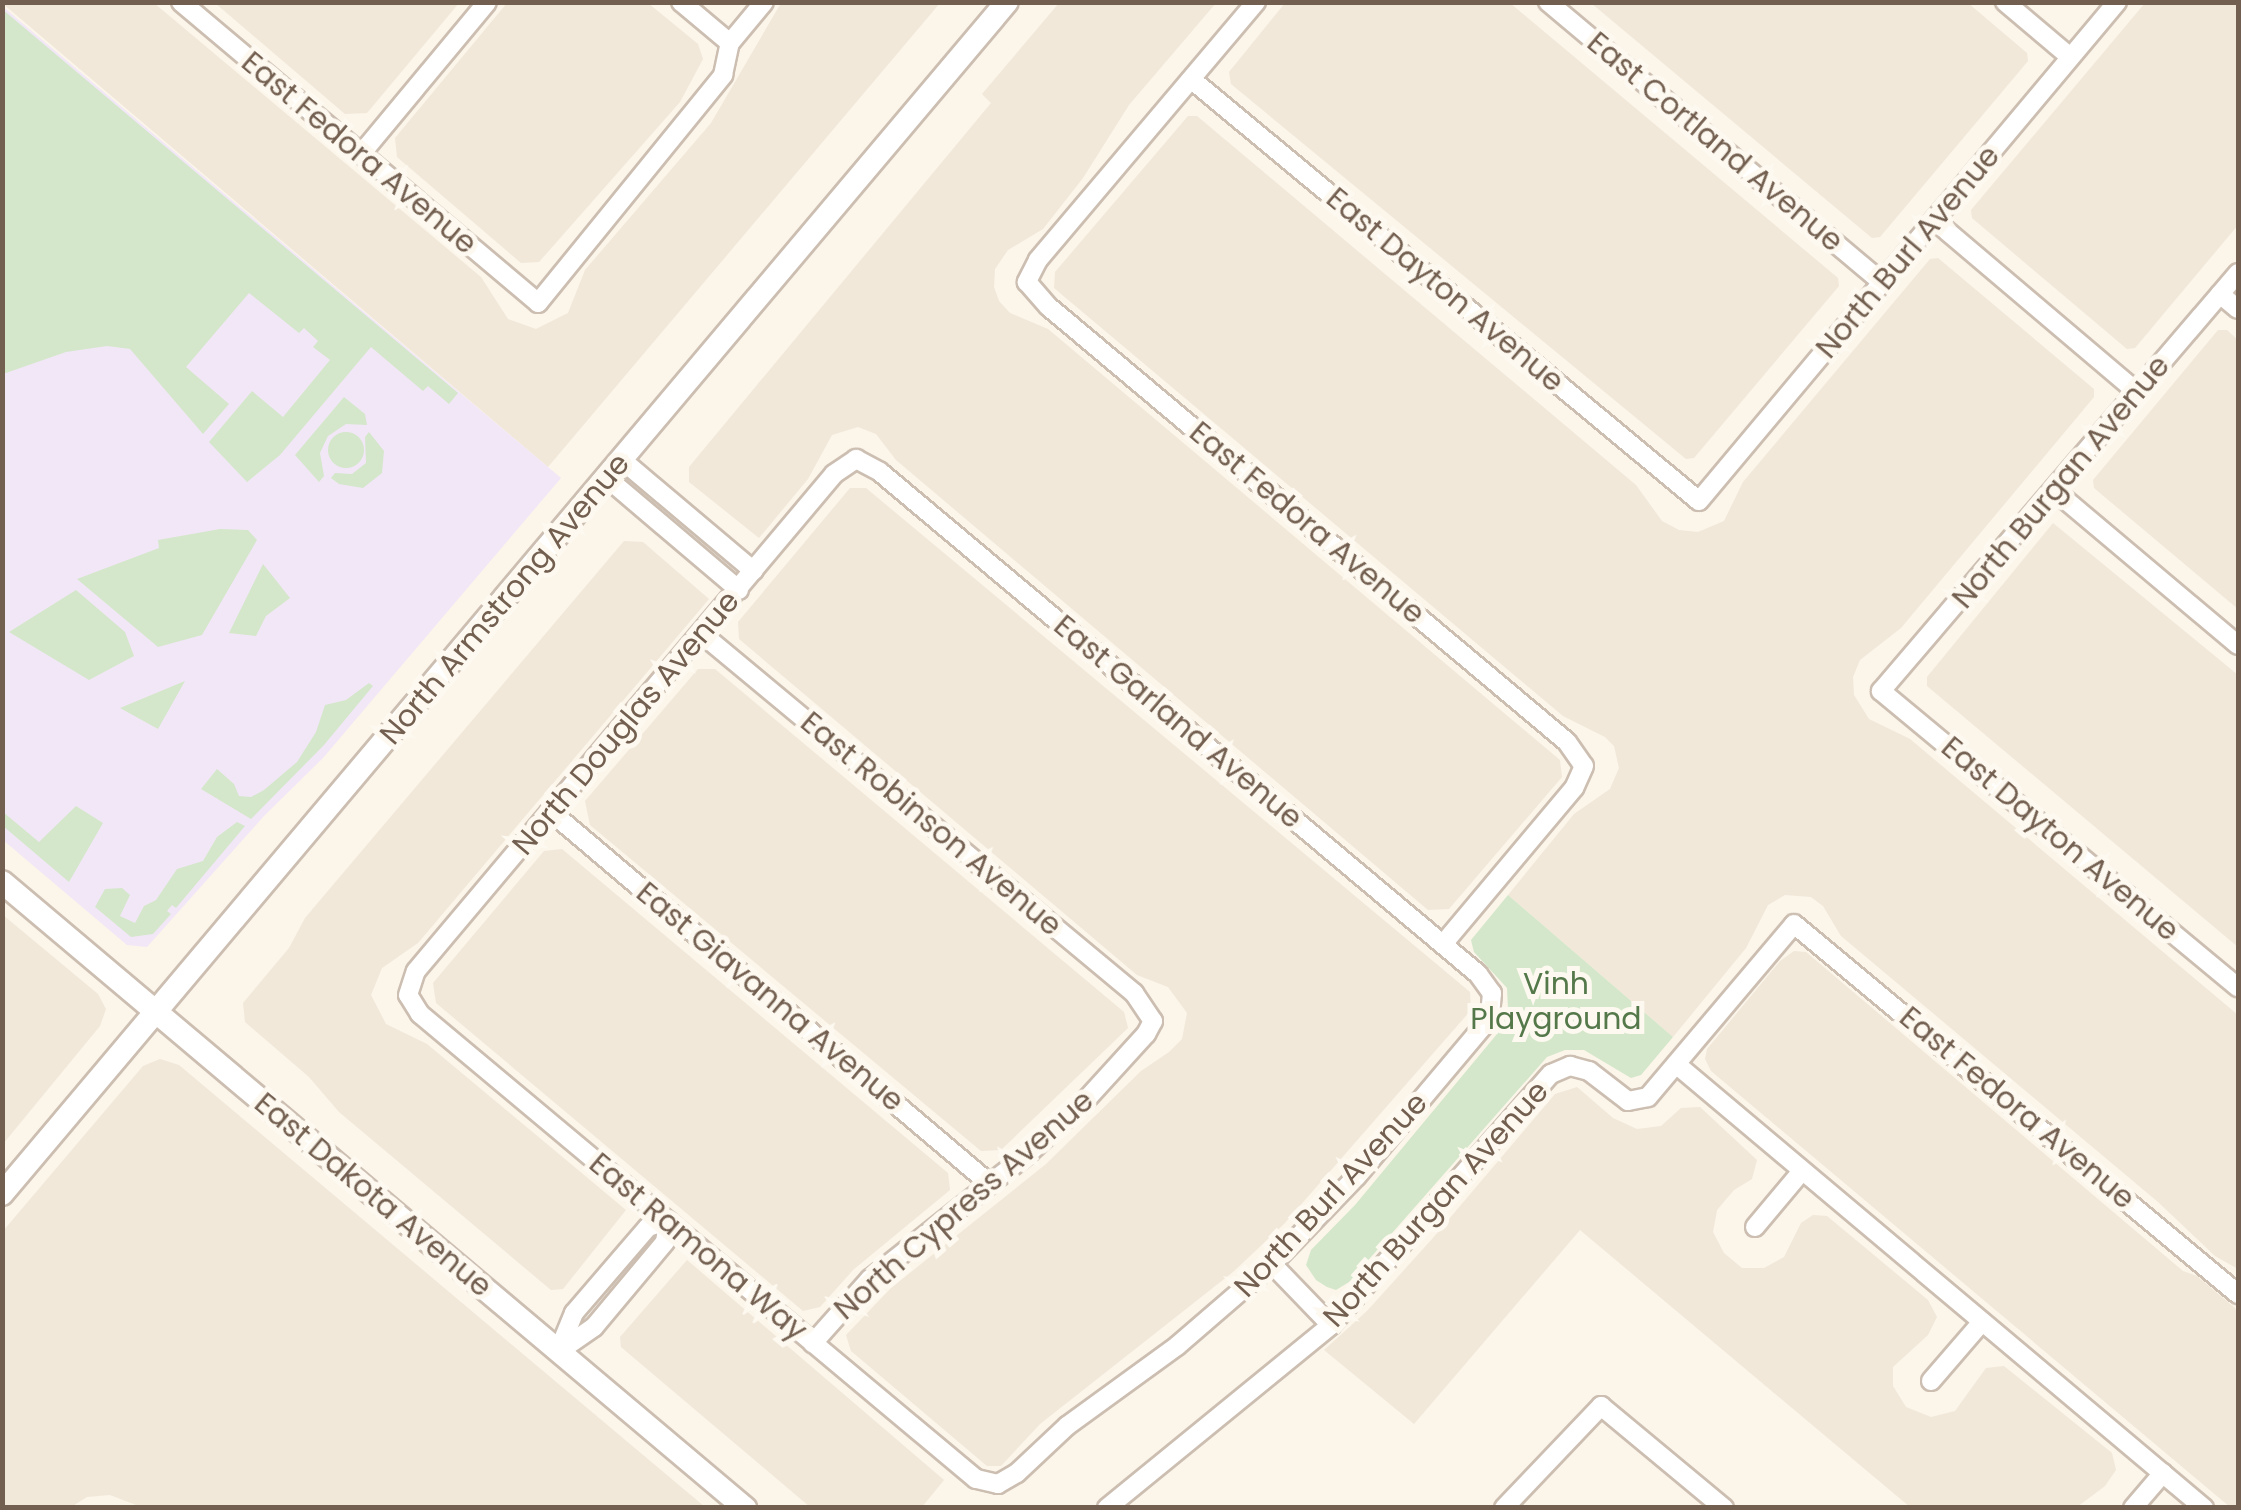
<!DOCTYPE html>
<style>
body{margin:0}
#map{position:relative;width:2241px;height:1510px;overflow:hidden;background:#fbf5ea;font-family:Poppins,sans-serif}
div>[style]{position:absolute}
.residential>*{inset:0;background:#f1e8d9}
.education>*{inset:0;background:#f2e7f7}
.green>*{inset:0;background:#d4e7ca}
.round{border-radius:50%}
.roads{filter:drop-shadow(2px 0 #ccbeb1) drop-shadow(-2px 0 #ccbeb1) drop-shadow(0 2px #ccbeb1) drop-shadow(0 -2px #ccbeb1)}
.minor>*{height:18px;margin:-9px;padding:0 9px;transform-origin:9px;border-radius:9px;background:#fff}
.tertiary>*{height:22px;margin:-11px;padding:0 11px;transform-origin:11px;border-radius:11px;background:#fff}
span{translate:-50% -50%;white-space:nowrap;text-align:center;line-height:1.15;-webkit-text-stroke:10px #fdf9f0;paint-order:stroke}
.street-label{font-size:30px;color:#735f50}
.park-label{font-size:30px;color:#547849}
.frame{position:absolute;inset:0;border:5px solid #735f50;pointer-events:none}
</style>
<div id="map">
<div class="residential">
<div style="clip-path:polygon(2px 3px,154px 3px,481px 277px,508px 319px,536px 329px,568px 313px,585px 270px,711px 123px,781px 3px,940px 3px,548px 467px)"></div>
<div style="clip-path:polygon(215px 3px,459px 3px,367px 113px,345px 114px)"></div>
<div style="clip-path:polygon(507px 3px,648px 3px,698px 44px,703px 59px,680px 102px,539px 262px,521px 263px,397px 157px,395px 138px)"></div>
<div style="clip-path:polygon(1059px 3px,1216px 3px,1129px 105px,1083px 178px,1043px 229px,1008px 250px,995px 269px,994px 287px,999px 301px,1010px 313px,1048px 329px,1560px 760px,1562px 777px,1449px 909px,1428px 910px,896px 460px,876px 434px,858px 427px,832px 435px,808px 479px,759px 538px,689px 482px,689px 467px,991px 103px,982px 94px)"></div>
<div style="clip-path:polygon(1285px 3px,1510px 3px,1838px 278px,1839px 286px,1694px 458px,1686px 459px,1231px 84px,1229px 72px)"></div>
<div style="clip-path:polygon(1591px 3px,1968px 3px,2027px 53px,2028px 61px,1880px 237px,1872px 238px)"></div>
<div style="clip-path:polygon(2145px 3px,2238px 3px,2238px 225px,2135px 348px,2127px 349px,1972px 218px,1971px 210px)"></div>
<div style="clip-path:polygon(1188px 116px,1197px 116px,1636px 485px,1662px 521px,1679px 530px,1698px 532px,1724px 521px,1743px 482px,1930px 259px,1938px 258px,2094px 389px,2094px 397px,1901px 628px,1860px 660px,1853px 677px,1854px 695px,1869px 719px,1910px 739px,2238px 1015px,2238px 1269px,2215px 1256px,2158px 1202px,1841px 936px,1823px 906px,1811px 897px,1785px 895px,1768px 905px,1746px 948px,1673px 1037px,1508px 895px,1574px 814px,1610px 789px,1619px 768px,1614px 746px,1605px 737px,1563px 716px,1054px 288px,1055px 272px)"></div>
<div style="clip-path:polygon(2218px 330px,2227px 330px,2238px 340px,2238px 609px,2094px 488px,2093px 480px)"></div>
<div style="clip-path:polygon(850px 488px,866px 488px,1470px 992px,1471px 1010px,1284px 1224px,1233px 1272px,1040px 1424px,1001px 1466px,987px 1466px,851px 1351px,846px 1335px,891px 1288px,1046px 1164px,1141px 1071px,1169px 1052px,1182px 1039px,1187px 1013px,1168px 987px,1137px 975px,739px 639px,738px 622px)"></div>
<div style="clip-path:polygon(2053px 523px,2238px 675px,2238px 947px,1927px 686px,1927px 677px)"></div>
<div style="clip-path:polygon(624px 541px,643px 542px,709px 599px,418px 943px,382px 968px,371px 995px,386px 1024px,427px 1044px,626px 1210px,563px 1289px,551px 1290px,339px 1112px,309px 1077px,245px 1022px,243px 1003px,289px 948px,305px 918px)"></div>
<div style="clip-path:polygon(698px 669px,715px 669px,1124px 1012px,1128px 1028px,1001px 1150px,981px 1151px,590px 825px,585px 801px)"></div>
<div style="clip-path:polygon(562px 849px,948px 1173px,950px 1190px,853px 1270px,820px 1307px,803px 1311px,436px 1003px,433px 983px,544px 851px)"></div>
<div style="clip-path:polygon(3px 915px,98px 994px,106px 1009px,100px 1026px,3px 1144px)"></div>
<div style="clip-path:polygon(1794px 951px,1806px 952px,2183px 1271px,2197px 1276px,2235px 1308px,2238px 1316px,2238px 1507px,2230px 1507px,1711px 1071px,1705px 1059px,1707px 1049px,1780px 961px)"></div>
<div style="clip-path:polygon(160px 1059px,179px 1065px,705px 1507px,144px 1508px,110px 1495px,87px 1497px,71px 1507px,3px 1507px,3px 1231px,143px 1066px)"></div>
<div style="clip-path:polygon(1577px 1087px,1613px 1118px,1637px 1129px,1661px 1126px,1681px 1108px,1700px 1107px,1757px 1160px,1752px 1179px,1734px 1190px,1717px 1210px,1713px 1232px,1724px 1253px,1742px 1268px,1764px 1268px,1784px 1257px,1801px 1223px,1813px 1215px,1827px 1216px,1928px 1300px,1937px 1317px,1928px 1335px,1893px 1367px,1893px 1386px,1906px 1407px,1931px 1417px,1955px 1411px,1986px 1368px,2004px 1366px,2112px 1453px,2116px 1470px,2105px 1486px,2077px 1507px,1910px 1507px,1580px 1230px,1414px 1424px,1324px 1350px,1367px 1311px,1432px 1239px,1555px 1094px)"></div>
<div style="clip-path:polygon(687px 1260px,944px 1480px,922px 1507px,810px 1507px,621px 1347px,620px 1337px)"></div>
</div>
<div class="education">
<div style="clip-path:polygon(2px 6px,561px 478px,323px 758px,264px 816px,147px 947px,127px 945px,3px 840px)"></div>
</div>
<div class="green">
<div style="clip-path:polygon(2px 9px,458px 393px,449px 404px,428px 386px,423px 391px,371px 347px,280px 455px,247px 482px,209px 442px,252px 391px,283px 417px,330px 360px,313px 347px,318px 341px,304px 328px,299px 333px,249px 293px,186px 367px,229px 404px,203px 434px,130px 349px,107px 346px,66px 352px,3px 374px)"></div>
<div style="clip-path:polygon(344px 397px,365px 414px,367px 425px,346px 424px,328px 436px,320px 453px,324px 476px,319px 482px,295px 455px)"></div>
<div style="clip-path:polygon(369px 432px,384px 451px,382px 473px,363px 488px,339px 484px,331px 478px,335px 473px,352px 474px,366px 463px,365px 437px)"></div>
<div class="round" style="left:328px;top:432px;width:36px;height:36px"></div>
<div style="clip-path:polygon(220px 529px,248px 530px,257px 540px,202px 635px,158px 647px,77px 579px,159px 548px,158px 540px)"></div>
<div style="clip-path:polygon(263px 564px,290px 598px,266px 616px,256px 636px,229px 633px)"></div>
<div style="clip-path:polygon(76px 590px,125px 632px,134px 656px,89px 680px,9px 632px)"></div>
<div style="clip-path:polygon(185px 681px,158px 729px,120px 708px)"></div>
<div style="clip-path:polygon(369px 683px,373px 686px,324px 745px,251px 819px,201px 789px,217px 769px,234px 784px,239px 796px,251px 797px,264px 790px,297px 762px,316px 732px,325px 705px,346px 700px)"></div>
<div style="clip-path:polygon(76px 806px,103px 823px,69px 882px,3px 826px,3px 812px,39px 842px)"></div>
<div style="clip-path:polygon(237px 822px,245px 826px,176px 908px,172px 905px,167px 911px,171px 914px,153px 934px,131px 937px,95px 907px,105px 889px,122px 888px,130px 895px,120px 916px,135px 923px,144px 906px,156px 900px,177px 869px,203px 861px,217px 837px)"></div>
<div style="clip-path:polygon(1508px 895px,1673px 1037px,1641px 1075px,1631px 1078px,1584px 1050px,1565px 1050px,1547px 1057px,1349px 1282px,1336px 1290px,1327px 1287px,1316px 1280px,1306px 1265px,1311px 1250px,1355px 1205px,1502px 1028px,1508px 1010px,1507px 988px,1474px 952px,1471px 940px)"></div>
</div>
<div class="roads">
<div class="minor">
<div style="left:181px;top:2px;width:467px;rotate:40.1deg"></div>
<div style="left:538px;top:303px;width:294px;rotate:-50.9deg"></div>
<div style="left:723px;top:75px;width:33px;rotate:-78deg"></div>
<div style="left:730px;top:43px;width:53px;rotate:-50.3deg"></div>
<div style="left:681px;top:2px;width:64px;rotate:39.9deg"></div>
<div style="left:1256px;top:2px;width:338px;rotate:130.2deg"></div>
<div style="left:1038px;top:260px;width:25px;rotate:117deg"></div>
<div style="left:1027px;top:282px;width:33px;rotate:49deg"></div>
<div style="left:1049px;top:307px;width:676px;rotate:40.02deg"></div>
<div style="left:1567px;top:742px;width:29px;rotate:55deg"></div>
<div style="left:1584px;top:766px;width:24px;rotate:114deg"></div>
<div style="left:1574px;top:788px;width:204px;rotate:130deg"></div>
<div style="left:1548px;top:2px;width:436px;rotate:40deg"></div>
<div style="left:2005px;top:2px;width:85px;rotate:40.2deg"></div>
<div style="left:1191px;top:79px;width:660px;rotate:39.72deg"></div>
<div style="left:1699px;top:501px;width:651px;rotate:-50.05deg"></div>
<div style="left:361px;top:154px;width:197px;rotate:-50.3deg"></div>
<div style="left:1934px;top:220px;width:267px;rotate:40.3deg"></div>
<div style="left:2238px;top:273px;width:550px;rotate:130.5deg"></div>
<div style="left:1881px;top:691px;width:464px;rotate:39.7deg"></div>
<div style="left:2220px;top:294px;width:23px;rotate:40deg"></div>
<div style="left:856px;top:459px;width:27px;rotate:28deg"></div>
<div style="left:880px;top:472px;width:781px;rotate:40.01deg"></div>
<div style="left:1478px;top:974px;width:24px;rotate:54deg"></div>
<div style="left:1492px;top:993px;width:25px;rotate:95deg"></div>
<div style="left:1490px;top:1018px;width:208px;rotate:130.1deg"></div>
<div style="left:1356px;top:1177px;width:121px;rotate:134deg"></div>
<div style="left:1272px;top:1264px;width:125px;rotate:139.2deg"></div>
<div style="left:1177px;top:1346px;width:136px;rotate:144deg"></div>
<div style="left:1067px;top:1426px;width:69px;rotate:136.8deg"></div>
<div style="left:1017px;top:1473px;width:22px;rotate:150deg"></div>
<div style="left:998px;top:1484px;width:23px;rotate:-167deg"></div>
<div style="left:976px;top:1479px;width:725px;rotate:-140.09deg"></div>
<div style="left:420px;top:1014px;width:22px;rotate:-122deg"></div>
<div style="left:408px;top:995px;width:25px;rotate:-72deg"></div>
<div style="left:416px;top:971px;width:649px;rotate:-49.93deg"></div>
<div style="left:834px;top:474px;width:27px;rotate:-34deg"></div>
<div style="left:622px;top:460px;width:172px;rotate:40.1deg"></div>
<div style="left:607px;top:478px;width:173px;rotate:40.3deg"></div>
<div style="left:2055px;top:491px;width:239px;rotate:40.1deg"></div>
<div style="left:702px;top:634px;width:562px;rotate:39.73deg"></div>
<div style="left:1134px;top:993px;width:34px;rotate:56deg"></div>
<div style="left:1153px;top:1021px;width:15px;rotate:118deg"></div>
<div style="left:1146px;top:1034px;width:91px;rotate:132.3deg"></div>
<div style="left:1085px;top:1101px;width:76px;rotate:137.1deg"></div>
<div style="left:1029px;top:1153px;width:203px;rotate:141.6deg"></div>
<div style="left:870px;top:1279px;width:86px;rotate:131.7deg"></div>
<div style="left:550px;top:811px;width:577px;rotate:40.29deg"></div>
<div style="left:1676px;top:1064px;width:690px;rotate:40.06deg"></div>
<div style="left:668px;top:1221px;width:21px;rotate:98deg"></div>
<div style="left:665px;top:1242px;width:111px;rotate:129.9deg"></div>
<div style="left:594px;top:1327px;width:44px;rotate:145.2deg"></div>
<div style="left:558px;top:1352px;width:42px;rotate:-67.7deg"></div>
<div style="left:574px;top:1313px;width:113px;rotate:-49.3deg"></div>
<div style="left:648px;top:1227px;width:21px;rotate:-17deg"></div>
<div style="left:1755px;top:1227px;width:73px;rotate:-50deg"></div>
<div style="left:1272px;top:1264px;width:85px;rotate:46deg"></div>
<div style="left:1931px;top:1381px;width:78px;rotate:-49.2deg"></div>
<div style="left:1107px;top:1508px;width:289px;rotate:-39.2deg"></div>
<div style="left:1331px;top:1325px;width:334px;rotate:-48.8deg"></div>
<div style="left:1551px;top:1074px;width:21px;rotate:-23deg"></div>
<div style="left:1570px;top:1066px;width:20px;rotate:15deg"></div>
<div style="left:1589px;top:1071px;width:49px;rotate:37.6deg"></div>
<div style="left:1628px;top:1101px;width:20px;rotate:-11deg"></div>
<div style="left:1648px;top:1097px;width:226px;rotate:-49.8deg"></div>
<div style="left:1794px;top:924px;width:578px;rotate:39.81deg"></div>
<div style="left:1504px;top:1508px;width:141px;rotate:-46.4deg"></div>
<div style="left:1601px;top:1406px;width:160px;rotate:39.7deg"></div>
<div style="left:2133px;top:1508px;width:46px;rotate:-49.4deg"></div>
</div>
<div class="tertiary">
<div style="left:2px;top:882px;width:972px;rotate:40.12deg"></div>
<div style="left:2px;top:1194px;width:1559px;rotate:-49.87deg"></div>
</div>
</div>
<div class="street-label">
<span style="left:1715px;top:142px;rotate:40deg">East Cortland Avenue</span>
<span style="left:359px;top:153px;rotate:40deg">East Fedora Avenue</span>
<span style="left:1908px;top:252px;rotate:-50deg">North Burl Avenue</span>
<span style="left:1445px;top:290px;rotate:40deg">East Dayton Avenue</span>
<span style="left:2061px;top:482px;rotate:-50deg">North Burgan Avenue</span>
<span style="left:1307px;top:523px;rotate:40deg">East Fedora Avenue</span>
<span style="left:505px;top:599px;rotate:-50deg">North Armstrong Avenue</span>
<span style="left:1178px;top:722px;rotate:40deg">East Garland Avenue</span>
<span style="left:626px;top:723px;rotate:-50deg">North Douglas Avenue</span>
<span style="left:931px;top:824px;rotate:40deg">East Robinson Avenue</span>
<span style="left:2060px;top:839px;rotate:40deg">East Dayton Avenue</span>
<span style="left:770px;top:997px;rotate:40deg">East Giavanna Avenue</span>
<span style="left:2017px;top:1108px;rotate:40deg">East Fedora Avenue</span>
<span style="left:373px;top:1195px;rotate:40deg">East Dakota Avenue</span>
<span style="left:1331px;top:1195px;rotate:-47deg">North Burl Avenue</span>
<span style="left:1436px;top:1204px;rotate:-48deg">North Burgan Avenue</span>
<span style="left:964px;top:1205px;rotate:-41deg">North Cypress Avenue</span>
<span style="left:698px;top:1247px;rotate:40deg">East Ramona Way</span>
</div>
<div class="park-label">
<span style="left:1556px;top:1001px">Vinh<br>Playground</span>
</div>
<div class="frame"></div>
</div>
